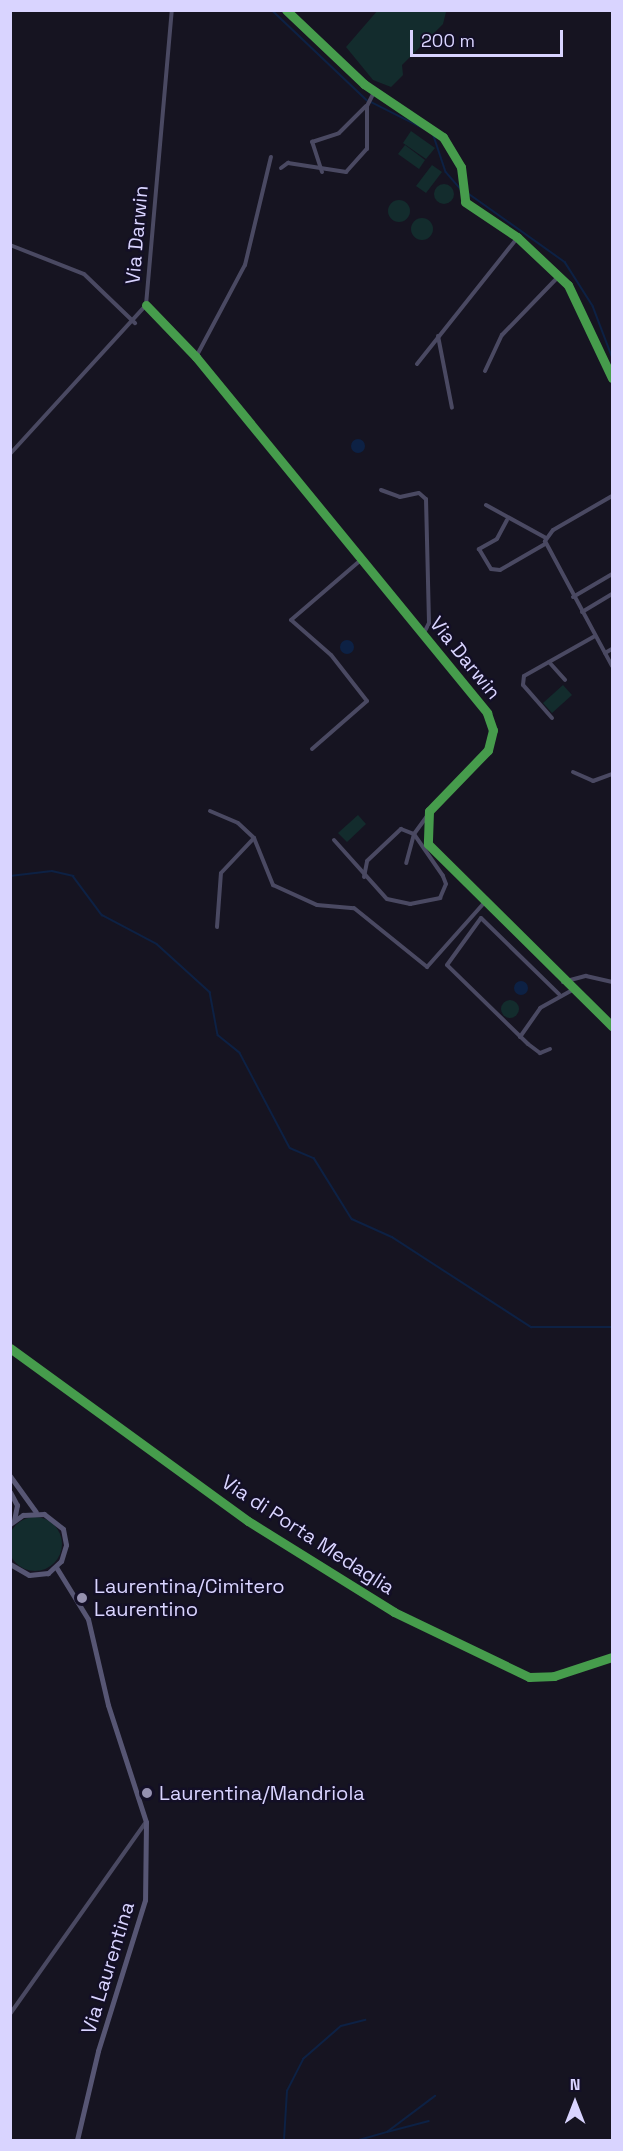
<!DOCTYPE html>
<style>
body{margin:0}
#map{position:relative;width:623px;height:2151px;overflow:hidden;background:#161421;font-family:"Space Grotesk",sans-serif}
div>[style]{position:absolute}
.green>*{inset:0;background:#132c2d}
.round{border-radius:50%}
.water>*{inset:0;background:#0d2144}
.stream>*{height:1.5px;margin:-0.75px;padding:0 0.75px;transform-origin:0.75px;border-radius:0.75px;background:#0d2144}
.street>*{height:4px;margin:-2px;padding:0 2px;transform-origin:2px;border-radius:2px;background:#4a4962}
.secondary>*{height:5px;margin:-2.5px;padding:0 2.5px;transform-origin:2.5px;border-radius:2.5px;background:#575674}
.cycleway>*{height:9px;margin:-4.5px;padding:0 4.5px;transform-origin:4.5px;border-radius:4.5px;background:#469c4c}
.dots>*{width:16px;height:16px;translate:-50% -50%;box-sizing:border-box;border:3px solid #130f26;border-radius:50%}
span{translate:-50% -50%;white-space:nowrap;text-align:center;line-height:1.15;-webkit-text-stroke:4.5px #130f26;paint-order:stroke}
.street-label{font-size:20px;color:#d9d4ff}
.poi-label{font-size:20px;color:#d9d4ff}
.left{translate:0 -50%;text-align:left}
.frame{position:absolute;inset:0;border:12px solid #d9d4ff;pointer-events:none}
.north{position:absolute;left:545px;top:2073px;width:60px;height:60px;-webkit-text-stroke:4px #130f26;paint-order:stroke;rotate:0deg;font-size:16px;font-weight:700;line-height:24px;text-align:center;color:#d9d4ff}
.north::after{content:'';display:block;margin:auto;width:21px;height:27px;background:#d9d4ff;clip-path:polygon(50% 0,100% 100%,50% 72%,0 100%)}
.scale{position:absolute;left:410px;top:30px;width:153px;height:27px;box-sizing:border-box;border:3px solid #d9d4ff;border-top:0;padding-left:8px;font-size:18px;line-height:21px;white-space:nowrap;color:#d9d4ff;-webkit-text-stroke:4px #130f26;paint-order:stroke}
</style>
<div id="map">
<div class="green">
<div style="clip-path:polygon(378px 10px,446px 12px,443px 24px,402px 65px,403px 75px,391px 87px,373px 80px,346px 47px)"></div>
<div style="clip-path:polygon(411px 131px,435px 148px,426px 159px,403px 143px)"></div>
<div style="clip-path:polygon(405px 145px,425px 160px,419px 169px,398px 154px)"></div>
<div style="clip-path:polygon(432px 165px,442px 172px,426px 193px,416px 186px)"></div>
<div class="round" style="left:434px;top:184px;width:20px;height:20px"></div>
<div class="round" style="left:388px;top:200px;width:22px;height:22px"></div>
<div class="round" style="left:411px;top:218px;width:22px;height:22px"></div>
<div style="clip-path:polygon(563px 685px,572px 695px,552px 713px,543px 703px)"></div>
<div style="clip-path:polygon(358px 815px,366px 824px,347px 842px,338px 833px)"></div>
<div class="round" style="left:501px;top:1000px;width:18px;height:18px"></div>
<div class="round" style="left:8px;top:1517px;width:54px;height:54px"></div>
</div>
<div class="water">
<div class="round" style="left:351px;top:439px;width:14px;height:14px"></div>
<div class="round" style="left:340px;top:640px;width:14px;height:14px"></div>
<div class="round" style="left:514px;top:981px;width:14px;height:14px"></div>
</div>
<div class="stream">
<div style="left:272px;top:10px;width:131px;rotate:43.5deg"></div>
<div style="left:371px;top:102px;width:69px;rotate:26.6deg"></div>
<div style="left:433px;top:133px;width:41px;rotate:71.6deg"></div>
<div style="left:446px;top:172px;width:23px;rotate:49deg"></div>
<div style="left:465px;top:191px;width:123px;rotate:35.4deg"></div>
<div style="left:565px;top:262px;width:52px;rotate:57.5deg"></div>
<div style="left:593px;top:306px;width:53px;rotate:69.2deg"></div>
<div style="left:10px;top:876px;width:42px;rotate:-6.8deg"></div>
<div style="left:52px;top:871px;width:22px;rotate:13deg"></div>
<div style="left:73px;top:876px;width:49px;rotate:53.4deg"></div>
<div style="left:102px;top:915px;width:62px;rotate:27.8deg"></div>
<div style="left:157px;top:944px;width:72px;rotate:42.2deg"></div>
<div style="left:210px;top:992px;width:44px;rotate:79.5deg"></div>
<div style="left:218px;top:1035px;width:28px;rotate:39deg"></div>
<div style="left:240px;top:1053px;width:107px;rotate:62.2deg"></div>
<div style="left:290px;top:1148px;width:26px;rotate:23deg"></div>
<div style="left:314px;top:1158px;width:72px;rotate:58.1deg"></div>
<div style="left:352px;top:1219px;width:44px;rotate:24.2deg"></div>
<div style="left:392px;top:1237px;width:166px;rotate:32.9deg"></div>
<div style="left:531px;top:1327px;width:81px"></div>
<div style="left:387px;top:2132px;width:43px;rotate:-14.7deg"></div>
<div style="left:284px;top:2140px;width:49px;rotate:-86.5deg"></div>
<div style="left:287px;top:2091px;width:36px;rotate:-63deg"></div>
<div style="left:303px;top:2059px;width:50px;rotate:-41deg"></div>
<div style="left:341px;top:2026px;width:25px;rotate:-14deg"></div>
<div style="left:359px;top:2140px;width:29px;rotate:-16deg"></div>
<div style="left:387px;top:2132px;width:60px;rotate:-36.9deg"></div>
</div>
<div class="street">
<div style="left:286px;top:10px;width:108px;rotate:43.5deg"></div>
<div style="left:364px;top:84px;width:95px;rotate:33.9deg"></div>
<div style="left:443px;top:137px;width:35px;rotate:59deg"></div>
<div style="left:461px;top:167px;width:35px;rotate:83deg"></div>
<div style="left:465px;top:202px;width:63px;rotate:33.9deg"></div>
<div style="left:517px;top:237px;width:70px;rotate:43.3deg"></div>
<div style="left:568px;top:285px;width:103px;rotate:64.7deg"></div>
<div style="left:281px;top:168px;width:9px;rotate:-36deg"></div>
<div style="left:288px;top:163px;width:59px;rotate:8.8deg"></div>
<div style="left:346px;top:172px;width:31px;rotate:-48deg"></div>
<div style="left:367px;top:149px;width:43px;rotate:-90deg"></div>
<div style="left:367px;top:106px;width:16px;rotate:-63deg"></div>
<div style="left:322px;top:172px;width:32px;rotate:-108deg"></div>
<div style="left:312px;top:142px;width:28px;rotate:-18deg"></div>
<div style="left:339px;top:133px;width:38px;rotate:-45deg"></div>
<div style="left:10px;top:245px;width:79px;rotate:21.4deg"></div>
<div style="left:84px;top:274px;width:71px;rotate:43.9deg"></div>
<div style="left:146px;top:305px;width:72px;rotate:46.1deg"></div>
<div style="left:196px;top:357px;width:460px;rotate:50.7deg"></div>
<div style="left:487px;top:713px;width:18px;rotate:71deg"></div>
<div style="left:493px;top:730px;width:21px;rotate:104deg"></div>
<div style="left:488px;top:750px;width:85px;rotate:134deg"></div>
<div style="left:429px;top:811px;width:33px;rotate:92deg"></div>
<div style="left:428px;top:844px;width:259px;rotate:44.7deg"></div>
<div style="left:438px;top:336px;width:73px;rotate:79deg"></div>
<div style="left:196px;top:357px;width:104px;rotate:-62deg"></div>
<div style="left:245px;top:265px;width:111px;rotate:-76.5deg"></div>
<div style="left:417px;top:364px;width:162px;rotate:-51.5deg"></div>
<div style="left:485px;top:371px;width:40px;rotate:-65deg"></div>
<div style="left:502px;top:335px;width:82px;rotate:-46deg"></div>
<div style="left:10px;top:454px;width:202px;rotate:-47.6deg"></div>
<div style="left:146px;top:305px;width:296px;rotate:-85deg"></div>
<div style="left:381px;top:490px;width:20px;rotate:20deg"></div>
<div style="left:400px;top:497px;width:19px;rotate:-12deg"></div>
<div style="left:419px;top:493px;width:9px;rotate:41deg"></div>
<div style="left:426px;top:499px;width:124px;rotate:88.6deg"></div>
<div style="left:429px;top:623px;width:13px;rotate:117deg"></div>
<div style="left:612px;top:496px;width:68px;rotate:150deg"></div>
<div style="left:553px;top:530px;width:14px;rotate:126deg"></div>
<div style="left:545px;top:541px;width:142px;rotate:61.8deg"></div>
<div style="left:486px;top:505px;width:68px;rotate:28.8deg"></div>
<div style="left:507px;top:520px;width:21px;rotate:118deg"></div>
<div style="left:497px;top:539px;width:21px;rotate:151deg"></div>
<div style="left:479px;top:549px;width:23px;rotate:59deg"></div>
<div style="left:491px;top:569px;width:9px;rotate:6deg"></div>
<div style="left:500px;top:570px;width:52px;rotate:-30deg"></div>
<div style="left:573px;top:597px;width:45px;rotate:-30.5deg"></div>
<div style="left:582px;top:612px;width:35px;rotate:-31deg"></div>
<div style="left:605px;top:653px;width:8px;rotate:-30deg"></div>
<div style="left:549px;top:662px;width:24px;rotate:48deg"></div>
<div style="left:552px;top:718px;width:44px;rotate:-131.3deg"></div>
<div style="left:523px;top:685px;width:9px;rotate:-84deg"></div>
<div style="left:524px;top:676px;width:81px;rotate:-29.4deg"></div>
<div style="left:312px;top:749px;width:73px;rotate:-41.1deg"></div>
<div style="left:367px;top:701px;width:58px;rotate:-128deg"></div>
<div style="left:331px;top:655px;width:53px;rotate:-138.8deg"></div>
<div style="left:291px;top:620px;width:94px;rotate:-40.7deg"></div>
<div style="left:573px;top:772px;width:22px;rotate:24deg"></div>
<div style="left:593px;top:781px;width:20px;rotate:-20deg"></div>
<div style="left:210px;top:811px;width:30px;rotate:23deg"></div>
<div style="left:238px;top:823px;width:22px;rotate:43deg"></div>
<div style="left:254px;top:838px;width:51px;rotate:68deg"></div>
<div style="left:273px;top:885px;width:48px;rotate:24.4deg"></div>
<div style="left:317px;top:905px;width:37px;rotate:5deg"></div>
<div style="left:354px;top:908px;width:94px;rotate:38.9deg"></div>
<div style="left:427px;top:967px;width:86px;rotate:-48.3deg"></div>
<div style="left:334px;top:840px;width:79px;rotate:48.1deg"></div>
<div style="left:387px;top:899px;width:24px;rotate:12deg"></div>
<div style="left:410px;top:904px;width:31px;rotate:-11deg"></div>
<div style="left:440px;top:898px;width:15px;rotate:-67deg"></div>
<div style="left:446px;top:884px;width:9px;rotate:-111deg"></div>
<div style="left:443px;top:876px;width:51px;rotate:-124.6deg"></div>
<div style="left:414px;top:834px;width:22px;rotate:-54deg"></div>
<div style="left:364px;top:877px;width:16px;rotate:-79deg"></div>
<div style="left:367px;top:861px;width:47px;rotate:-43.3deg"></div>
<div style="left:401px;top:829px;width:14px;rotate:21deg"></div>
<div style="left:414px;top:834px;width:30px;rotate:105deg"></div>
<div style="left:217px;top:927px;width:54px;rotate:-85.8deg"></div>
<div style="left:221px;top:873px;width:48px;rotate:-46.7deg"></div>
<div style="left:563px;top:982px;width:24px;rotate:-15deg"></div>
<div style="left:586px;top:976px;width:27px;rotate:13deg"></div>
<div style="left:520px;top:1037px;width:35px;rotate:-55deg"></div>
<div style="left:540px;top:1008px;width:35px;rotate:-29deg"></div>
<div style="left:550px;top:1049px;width:11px;rotate:158deg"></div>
<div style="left:540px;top:1053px;width:15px;rotate:-143deg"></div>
<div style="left:528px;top:1044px;width:113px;rotate:-135.7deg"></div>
<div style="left:447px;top:965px;width:58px;rotate:-54.1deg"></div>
<div style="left:481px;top:918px;width:109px;rotate:44.3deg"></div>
<div style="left:10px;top:2014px;width:234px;rotate:-54.7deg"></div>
</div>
<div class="secondary">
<div style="left:10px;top:1348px;width:294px;rotate:36deg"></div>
<div style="left:248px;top:1521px;width:172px;rotate:31.9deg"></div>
<div style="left:394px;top:1612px;width:150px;rotate:25.7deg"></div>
<div style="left:529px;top:1677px;width:25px;rotate:-2deg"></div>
<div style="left:554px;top:1676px;width:61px;rotate:-18.1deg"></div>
<div style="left:10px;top:1476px;width:44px;rotate:54.2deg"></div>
<div style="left:10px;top:1492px;width:15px;rotate:62deg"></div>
<div style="left:17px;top:1505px;width:15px;rotate:101deg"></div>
<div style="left:10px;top:1524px;width:16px;rotate:-35deg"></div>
<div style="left:23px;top:1515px;width:21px;rotate:-3deg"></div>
<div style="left:44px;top:1514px;width:24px;rotate:38deg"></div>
<div style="left:63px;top:1529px;width:16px;rotate:79deg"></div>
<div style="left:66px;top:1545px;width:17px;rotate:107deg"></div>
<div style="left:61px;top:1561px;width:18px;rotate:137deg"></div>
<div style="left:48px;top:1573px;width:19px;rotate:174deg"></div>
<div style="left:29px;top:1575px;width:22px;rotate:-150deg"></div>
<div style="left:56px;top:1567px;width:61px;rotate:58.4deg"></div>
<div style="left:88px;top:1619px;width:88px;rotate:76.9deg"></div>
<div style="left:108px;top:1705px;width:123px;rotate:72deg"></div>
<div style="left:146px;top:1822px;width:78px;rotate:90.7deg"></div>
<div style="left:145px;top:1900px;width:158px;rotate:107.3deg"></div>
<div style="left:98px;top:2051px;width:91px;rotate:103.3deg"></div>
</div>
<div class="cycleway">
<div style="left:286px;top:10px;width:108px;rotate:43.5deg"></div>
<div style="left:364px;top:84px;width:95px;rotate:33.9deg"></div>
<div style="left:443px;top:137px;width:35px;rotate:59deg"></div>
<div style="left:461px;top:167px;width:35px;rotate:83deg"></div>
<div style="left:465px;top:202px;width:63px;rotate:33.9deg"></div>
<div style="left:517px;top:237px;width:70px;rotate:43.3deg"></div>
<div style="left:568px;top:285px;width:103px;rotate:64.7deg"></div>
<div style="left:146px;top:305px;width:72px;rotate:46.1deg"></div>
<div style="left:196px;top:357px;width:460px;rotate:50.7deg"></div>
<div style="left:487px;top:713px;width:18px;rotate:71deg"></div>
<div style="left:493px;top:730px;width:21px;rotate:104deg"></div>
<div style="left:488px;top:750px;width:85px;rotate:134deg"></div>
<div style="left:429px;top:811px;width:33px;rotate:92deg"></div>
<div style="left:428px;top:844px;width:259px;rotate:44.7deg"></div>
<div style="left:10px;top:1348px;width:294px;rotate:36deg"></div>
<div style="left:248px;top:1521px;width:172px;rotate:31.9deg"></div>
<div style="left:394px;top:1612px;width:150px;rotate:25.7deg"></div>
<div style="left:529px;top:1677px;width:25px;rotate:-2deg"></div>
<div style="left:554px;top:1676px;width:61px;rotate:-18.1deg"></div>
</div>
<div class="dots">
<div style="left:82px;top:1598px;background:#9591b1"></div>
<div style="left:147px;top:1793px;background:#9591b1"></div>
</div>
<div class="street-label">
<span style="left:137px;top:235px;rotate:-85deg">Via Darwin</span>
<span style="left:465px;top:658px;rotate:51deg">Via Darwin</span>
<span style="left:308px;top:1535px;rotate:33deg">Via di Porta Medaglia</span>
<span style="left:108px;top:1968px;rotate:-73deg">Via Laurentina</span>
</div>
<div class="poi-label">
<span class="left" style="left:94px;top:1598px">Laurentina/Cimitero<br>Laurentino</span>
<span class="left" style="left:159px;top:1793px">Laurentina/Mandriola</span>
</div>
<div class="frame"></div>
<div class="north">N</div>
<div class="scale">200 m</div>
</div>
